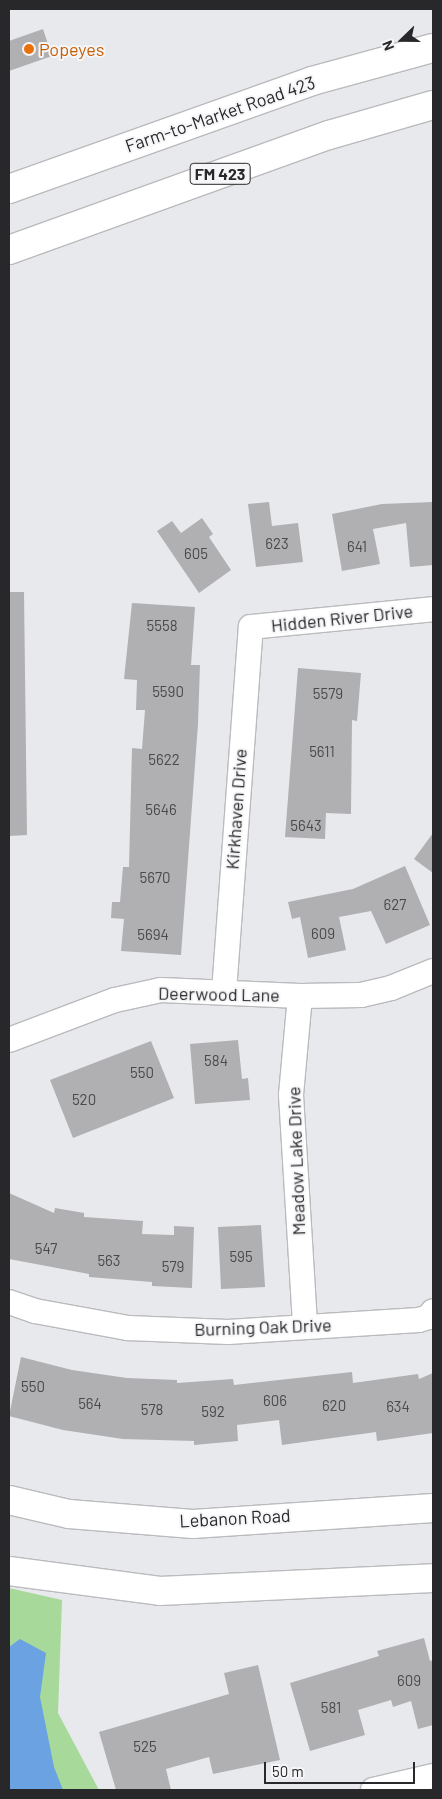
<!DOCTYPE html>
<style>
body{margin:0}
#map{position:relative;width:442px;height:1799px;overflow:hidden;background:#e8e9ec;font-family:Barlow,sans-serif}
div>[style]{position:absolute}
.green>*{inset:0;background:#a7d99b}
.water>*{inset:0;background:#6ba2e1}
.building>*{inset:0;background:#b0b0b3}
.roads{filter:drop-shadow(1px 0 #bbbbbe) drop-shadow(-1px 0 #bbbbbe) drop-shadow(0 1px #bbbbbe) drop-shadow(0 -1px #bbbbbe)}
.street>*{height:24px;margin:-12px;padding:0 12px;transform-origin:12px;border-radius:12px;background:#fff}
.secondary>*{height:28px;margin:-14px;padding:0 14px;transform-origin:14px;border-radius:14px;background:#fff}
.primary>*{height:28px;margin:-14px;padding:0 14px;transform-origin:14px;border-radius:14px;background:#fff}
.dots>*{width:14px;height:14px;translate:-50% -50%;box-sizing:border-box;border:2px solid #f6f6f9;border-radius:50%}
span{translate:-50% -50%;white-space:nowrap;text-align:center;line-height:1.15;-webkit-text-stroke:4px #f6f6f9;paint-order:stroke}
.number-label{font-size:15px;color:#4a4a4c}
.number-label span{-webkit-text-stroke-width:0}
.shield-label span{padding:1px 4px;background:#f6f6f9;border:1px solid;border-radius:4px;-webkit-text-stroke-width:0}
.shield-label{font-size:16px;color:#28282a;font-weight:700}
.food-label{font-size:18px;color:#c56008}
.left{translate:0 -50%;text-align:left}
.street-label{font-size:18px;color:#28282a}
.frame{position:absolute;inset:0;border:10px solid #28282a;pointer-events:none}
.north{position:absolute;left:377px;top:15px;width:50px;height:50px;-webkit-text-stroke:4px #f6f6f9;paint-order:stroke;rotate:248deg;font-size:14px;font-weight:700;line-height:20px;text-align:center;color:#28282a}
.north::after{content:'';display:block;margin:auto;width:18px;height:22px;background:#28282a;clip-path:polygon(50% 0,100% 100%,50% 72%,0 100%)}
.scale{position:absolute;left:264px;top:1762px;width:151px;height:22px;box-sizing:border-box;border:2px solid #28282a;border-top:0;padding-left:6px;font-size:15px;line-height:18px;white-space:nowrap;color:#28282a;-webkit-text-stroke:4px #f6f6f9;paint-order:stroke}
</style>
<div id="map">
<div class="green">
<div style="clip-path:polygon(9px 1588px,62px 1600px,58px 1713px,99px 1790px,9px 1790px)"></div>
</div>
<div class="water">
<div style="clip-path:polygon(20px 1639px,46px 1653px,40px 1697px,54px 1767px,63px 1790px,9px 1790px,9px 1647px)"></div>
</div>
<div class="building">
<div style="clip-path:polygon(43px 29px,52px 56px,9px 71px,9px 41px)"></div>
<div style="clip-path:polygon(269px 502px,272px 526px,298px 523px,303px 562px,256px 567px,248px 504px)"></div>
<div style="clip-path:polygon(433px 502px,433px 565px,410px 567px,406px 523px,373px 529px,380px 564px,342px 571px,332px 514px,382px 504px)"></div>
<div style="clip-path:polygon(202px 518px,213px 534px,209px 537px,231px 570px,199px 593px,157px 531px,172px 521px,181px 533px)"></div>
<div style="clip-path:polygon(9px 592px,24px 592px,27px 835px,9px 836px)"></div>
<div style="clip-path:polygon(132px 603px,195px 607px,191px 665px,200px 665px,198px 724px,181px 955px,121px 951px,124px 919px,111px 918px,112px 902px,120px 902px,123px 867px,129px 867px,132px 748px,142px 749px,145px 710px,136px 710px,137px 680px,124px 679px)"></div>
<div style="clip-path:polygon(298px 668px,361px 673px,357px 721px,352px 720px,351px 814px,326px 813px,325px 839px,285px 837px)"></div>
<div style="clip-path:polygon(433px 833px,433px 873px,414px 859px)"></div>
<div style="clip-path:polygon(405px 866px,430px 925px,386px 944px,371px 911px,339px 917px,346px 950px,308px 958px,300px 917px,292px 919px,288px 902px,353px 889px)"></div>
<div style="clip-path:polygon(238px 1040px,242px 1079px,248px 1078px,250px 1100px,195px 1104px,190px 1044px)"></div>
<div style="clip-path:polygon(151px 1041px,174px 1098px,73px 1138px,50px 1080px)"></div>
<div style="clip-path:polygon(9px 1193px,54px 1213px,55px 1208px,84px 1213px,84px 1217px,143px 1221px,142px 1234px,174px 1235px,174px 1226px,194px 1227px,192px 1288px,152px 1286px,152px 1282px,89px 1277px,89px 1274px,9px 1259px)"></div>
<div style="clip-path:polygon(261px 1225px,265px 1287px,221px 1289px,218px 1227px)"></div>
<div style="clip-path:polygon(21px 1357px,72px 1370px,127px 1378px,177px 1380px,177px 1383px,233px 1379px,234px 1385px,352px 1372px,353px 1383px,418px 1374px,419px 1379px,433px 1373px,433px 1433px,377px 1441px,376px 1432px,282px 1445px,279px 1420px,237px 1425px,238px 1441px,194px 1445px,194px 1441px,123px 1439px,63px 1430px,9px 1416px)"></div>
<div style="clip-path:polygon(424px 1638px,430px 1661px,433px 1660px,433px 1725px,418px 1729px,411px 1701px,393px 1707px,391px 1700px,358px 1710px,365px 1735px,310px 1751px,290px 1683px,379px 1656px,377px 1651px)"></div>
<div style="clip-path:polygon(258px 1665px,280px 1760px,213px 1774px,209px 1757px,166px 1769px,171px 1790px,116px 1790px,99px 1732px,229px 1694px,224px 1673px)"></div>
</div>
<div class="roads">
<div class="street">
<div style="left:224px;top:992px;width:366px;rotate:-85.8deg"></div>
<div style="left:251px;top:627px;width:183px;rotate:-5.6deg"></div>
<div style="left:300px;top:996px;width:99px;rotate:95.2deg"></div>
<div style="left:291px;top:1095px;width:230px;rotate:86.5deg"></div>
<div style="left:9px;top:1040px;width:113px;rotate:-20.7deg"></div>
<div style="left:115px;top:1000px;width:47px;rotate:-12.3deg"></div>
<div style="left:161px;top:990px;width:139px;rotate:2.5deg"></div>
<div style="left:300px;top:996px;width:61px;rotate:-0.9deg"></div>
<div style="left:361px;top:995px;width:31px;rotate:-13deg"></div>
<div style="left:391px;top:988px;width:45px;rotate:-22deg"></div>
<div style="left:9px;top:1302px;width:28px;rotate:19deg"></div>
<div style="left:35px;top:1311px;width:95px;rotate:10.4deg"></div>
<div style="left:128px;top:1328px;width:100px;rotate:2.3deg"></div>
<div style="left:228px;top:1332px;width:191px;rotate:-3.6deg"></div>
<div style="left:419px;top:1320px;width:10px;rotate:-17deg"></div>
<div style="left:429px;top:1317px;width:7px;rotate:-56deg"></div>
<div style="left:373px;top:1790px;width:62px;rotate:-13.1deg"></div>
</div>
<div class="secondary">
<div style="left:9px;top:1500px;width:62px;rotate:13.1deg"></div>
<div style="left:69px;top:1514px;width:124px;rotate:4.6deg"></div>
<div style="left:193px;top:1524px;width:241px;rotate:-3.8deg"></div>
<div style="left:9px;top:1571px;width:152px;rotate:7.5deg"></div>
<div style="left:160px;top:1591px;width:273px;rotate:-2.7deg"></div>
</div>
<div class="primary">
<div style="left:9px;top:189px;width:322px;rotate:-19.6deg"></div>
<div style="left:312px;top:81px;width:125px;rotate:-15.3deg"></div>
<div style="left:9px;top:250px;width:340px;rotate:-19.8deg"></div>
<div style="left:329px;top:135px;width:108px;rotate:-16.1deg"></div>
</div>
</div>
<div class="dots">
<div style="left:29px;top:49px;background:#e8710a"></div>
</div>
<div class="number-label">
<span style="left:277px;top:544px">623</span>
<span style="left:357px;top:547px">641</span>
<span style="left:196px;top:554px">605</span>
<span style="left:162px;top:626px">5558</span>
<span style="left:168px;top:692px">5590</span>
<span style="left:328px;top:694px">5579</span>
<span style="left:322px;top:752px">5611</span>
<span style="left:164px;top:760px">5622</span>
<span style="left:161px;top:810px">5646</span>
<span style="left:306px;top:826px">5643</span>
<span style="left:155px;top:878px">5670</span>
<span style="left:395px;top:905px">627</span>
<span style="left:323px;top:934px">609</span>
<span style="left:153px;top:935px">5694</span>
<span style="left:216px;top:1061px">584</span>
<span style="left:142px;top:1073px">550</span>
<span style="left:84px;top:1100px">520</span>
<span style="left:46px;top:1249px">547</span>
<span style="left:241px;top:1257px">595</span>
<span style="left:109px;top:1261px">563</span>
<span style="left:173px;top:1267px">579</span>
<span style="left:33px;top:1387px">550</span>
<span style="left:275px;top:1401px">606</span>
<span style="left:90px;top:1404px">564</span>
<span style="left:334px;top:1406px">620</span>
<span style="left:398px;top:1407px">634</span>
<span style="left:152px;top:1410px">578</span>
<span style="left:213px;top:1412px">592</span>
<span style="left:409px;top:1681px">609</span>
<span style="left:331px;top:1708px">581</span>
<span style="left:145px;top:1747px">525</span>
</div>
<div class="shield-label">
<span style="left:220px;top:174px">FM 423</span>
</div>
<div class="food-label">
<span class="left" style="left:39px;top:49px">Popeyes</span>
</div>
<div class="street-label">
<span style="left:220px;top:114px;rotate:-19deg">Farm-to-Market Road 423</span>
<span style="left:342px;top:618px;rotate:-6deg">Hidden River Drive</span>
<span style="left:236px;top:809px;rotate:-86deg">Kirkhaven Drive</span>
<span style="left:219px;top:994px;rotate:1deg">Deerwood Lane</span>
<span style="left:296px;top:1161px;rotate:-92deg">Meadow Lake Drive</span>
<span style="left:263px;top:1327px;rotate:-2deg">Burning Oak Drive</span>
<span style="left:235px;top:1518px;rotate:-3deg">Lebanon Road</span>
</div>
<div class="frame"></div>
<div class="north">N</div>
<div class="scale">50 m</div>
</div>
